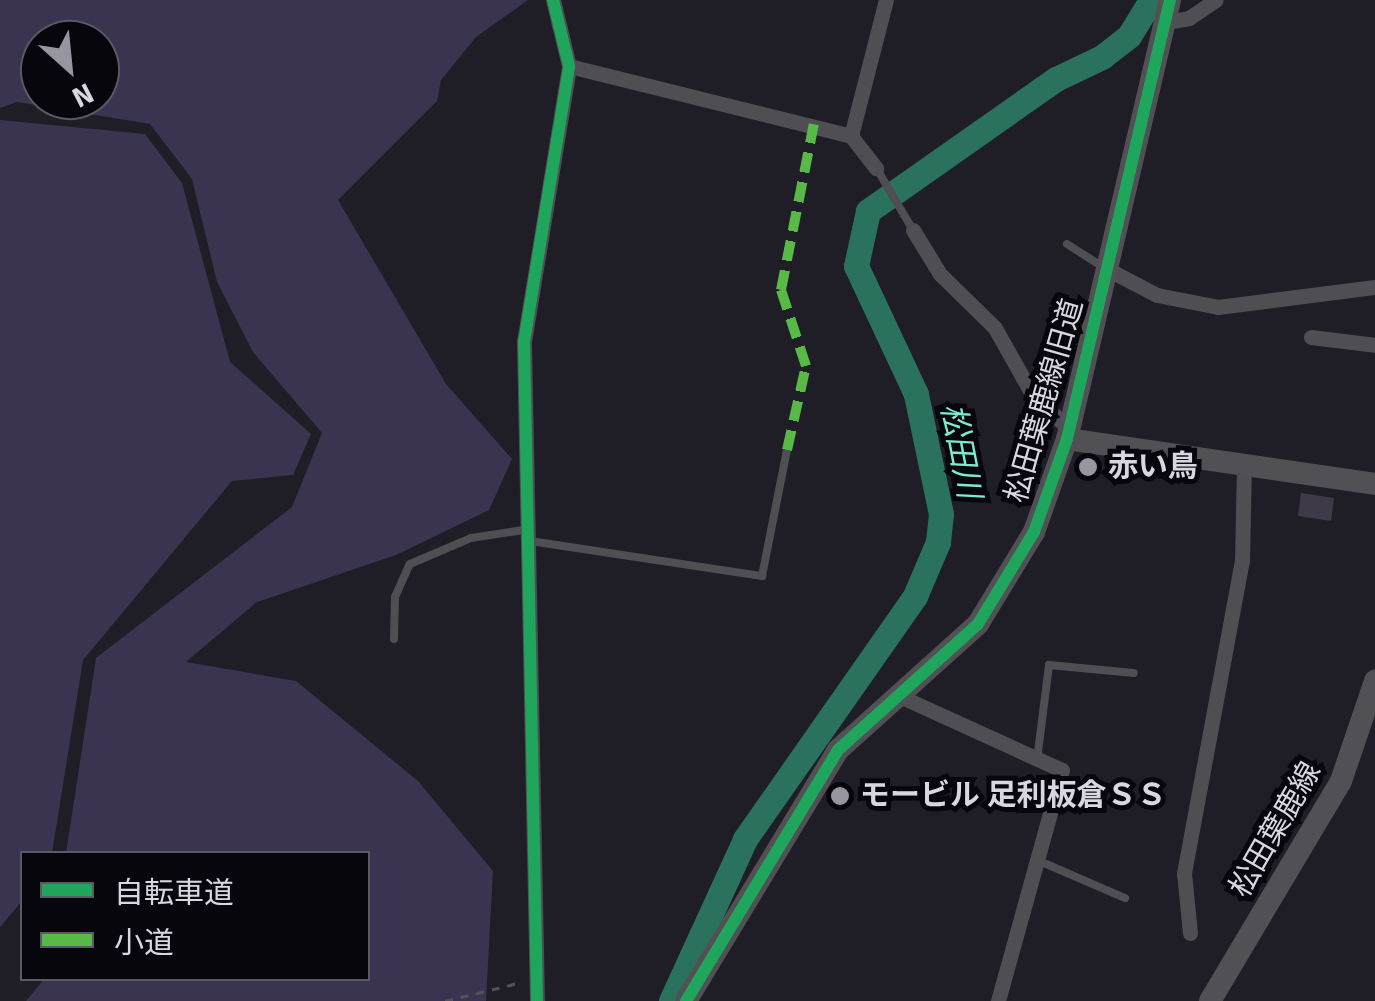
<!DOCTYPE html>
<meta charset="utf-8">
<style>
body{margin:0}
#map{position:relative;width:1375px;height:1001px;overflow:hidden;background:#1f1d26;font-family:Signika,"Noto Sans JP",sans-serif}
div>[style]{position:absolute}
.green>*{inset:0;background:#3b3450}
.river>*{height:25px;margin:-12.5px;padding:0 12.5px;transform-origin:12.5px;border-radius:12.5px;background:#2a725e}
.building>*{inset:0;background:#3e3a47}
.path>*{height:2.5px;margin-top:-1.25px;transform-origin:0;background:repeating-linear-gradient(90deg,#535257 0 8px,transparent 0 16px)}
.lane>*{height:8px;margin:-4px;padding:0 4px;transform-origin:4px;border-radius:4px;background:#4f4e52}
.street>*{height:15px;margin:-7.5px;padding:0 7.5px;transform-origin:7.5px;border-radius:7.5px;background:#4f4e52}
.secondary>*{height:22px;margin:-11px;padding:0 11px;transform-origin:11px;border-radius:11px;background:#515054}
.quiet>*{height:10px;margin-top:-5px;transform-origin:0;background:repeating-linear-gradient(90deg,#58b947 0 20px,transparent 0 30px)}
.cycleway>*{height:12px;margin:-6px;padding:0 6px;transform-origin:6px;border-radius:6px;background:#20a55d}
.dots>*{width:28px;height:28px;translate:-50% -50%;box-sizing:border-box;border:5px solid #07060c;border-radius:50%}
span{translate:-50% -50%;white-space:nowrap;text-align:center;line-height:1.15;-webkit-text-stroke:10px #07060c;paint-order:stroke}
.street-label{font-size:30px;color:#d8d6e1}
.poi-label{font-size:30px;color:#d8d6e1;font-weight:700}
.left{translate:0 -50%;text-align:left}
.water-label{font-size:32px;color:#7decca;font-style:italic}
.legend{position:absolute;left:20px;top:851px;width:350px;height:130px;box-sizing:border-box;background:#07060c;border:2px solid #5b5961;margin:0;padding:12px 18px;list-style:none;font-size:30px;color:#d8d6e1}
.legend li{display:flex;align-items:center;gap:20px;height:50px}
.legend b{width:50px;border:2px solid #5b5961}
.north{position:absolute;left:20px;top:20px;width:100px;height:100px;box-sizing:border-box;background:#07060c;border:2px solid #5b5961;border-radius:50%;rotate:153deg;font-size:28px;font-weight:700;line-height:40px;text-align:center;color:#d8d6e1}
.north::after{content:'';display:block;margin:auto;width:35px;height:45px;background:#9795a0;clip-path:polygon(50% 0,100% 100%,50% 72%,0 100%)}
</style>
<div id="map">
<div class="green">
<div style="clip-path:polygon(evenodd,0 0,528px 0,476px 37px,441px 80px,437px 101px,338px 200px,446px 384px,512px 459px,489px 510px,396px 555px,257px 602px,186px 662px,296px 681px,418px 781px,493px 871px,486px 1001px,26px 1001px,44px 979px,368px 978px,368px 854px,66px 853px,96px 658px,292px 507px,322px 433px,253px 352px,217px 282px,192px 179px,150px 124px,17px 102px,0 108px,0 0,40px 40px,100px 40px,100px 100px,40px 100px,40px 40px)"></div>
<div style="clip-path:polygon(0 120px,145px 134px,182px 183px,230px 362px,311px 434px,293px 475px,232px 481px,83px 660px,52px 853px,22px 854px,22px 901px,0 927px)"></div>
</div>
<div class="river">
<div style="left:671px;top:1001px;width:178px;rotate:-65.4deg"></div>
<div style="left:745px;top:839px;width:297px;rotate:-55deg"></div>
<div style="left:915px;top:596px;width:59px;rotate:-66.9deg"></div>
<div style="left:938px;top:542px;width:28px;rotate:-84deg"></div>
<div style="left:941px;top:514px;width:123px;rotate:-101.8deg"></div>
<div style="left:916px;top:394px;width:141px;rotate:-115.1deg"></div>
<div style="left:856px;top:266px;width:56px;rotate:-77.7deg"></div>
<div style="left:868px;top:211px;width:230px;rotate:-35.1deg"></div>
<div style="left:1056px;top:79px;width:51px;rotate:-25.6deg"></div>
<div style="left:1102px;top:57px;width:34px;rotate:-38deg"></div>
<div style="left:1129px;top:36px;width:42px;rotate:-58.6deg"></div>
</div>
<div class="building">
<div style="clip-path:polygon(1301px 493px,1334px 498px,1331px 521px,1298px 516px)"></div>
</div>
<div class="path">
<div style="left:445px;top:1001px;width:79px;rotate:-13.9deg"></div>
</div>
<div class="lane">
<div style="left:877px;top:169px;width:71px;rotate:59.5deg"></div>
<div style="left:1067px;top:244px;width:43px;rotate:32.6deg"></div>
<div style="left:530px;top:541px;width:235px;rotate:8.6deg"></div>
<div style="left:762px;top:576px;width:128px;rotate:-78.8deg"></div>
<div style="left:394px;top:639px;width:42px;rotate:-88.6deg"></div>
<div style="left:395px;top:597px;width:36px;rotate:-66deg"></div>
<div style="left:410px;top:564px;width:66px;rotate:-23.1deg"></div>
<div style="left:471px;top:538px;width:60px;rotate:-8.7deg"></div>
<div style="left:1037px;top:760px;width:96px;rotate:-82.8deg"></div>
<div style="left:1049px;top:665px;width:85px;rotate:5.4deg"></div>
<div style="left:1037px;top:860px;width:96px;rotate:23.4deg"></div>
</div>
<div class="street">
<div style="left:1165px;top:22px;width:24px;rotate:-9deg"></div>
<div style="left:1189px;top:18px;width:32px;rotate:-34deg"></div>
<div style="left:569px;top:66px;width:291px;rotate:13.9deg"></div>
<div style="left:851px;top:136px;width:41px;rotate:52deg"></div>
<div style="left:851px;top:136px;width:140px;rotate:-75.6deg"></div>
<div style="left:913px;top:230px;width:52px;rotate:58.5deg"></div>
<div style="left:940px;top:274px;width:77px;rotate:44.5deg"></div>
<div style="left:995px;top:328px;width:76px;rotate:60.7deg"></div>
<div style="left:1032px;top:394px;width:51px;rotate:43.4deg"></div>
<div style="left:1107px;top:269px;width:56px;rotate:27.5deg"></div>
<div style="left:1157px;top:295px;width:62px;rotate:11.1deg"></div>
<div style="left:1218px;top:307px;width:158px;rotate:-7.3deg"></div>
<div style="left:1311px;top:337px;width:64px;rotate:7.1deg"></div>
<div style="left:895px;top:694px;width:183px;rotate:24.5deg"></div>
<div style="left:1062px;top:770px;width:240px;rotate:105.5deg"></div>
<div style="left:1190px;top:933px;width:60px;rotate:-95.7deg"></div>
<div style="left:1184px;top:873px;width:318px;rotate:-79.5deg"></div>
<div style="left:1242px;top:560px;width:94px;rotate:-88.8deg"></div>
<div style="left:537px;top:1001px;width:659px;rotate:-91.13deg"></div>
<div style="left:524px;top:342px;width:280px;rotate:-80.7deg"></div>
<div style="left:569px;top:66px;width:68px;rotate:-103.6deg"></div>
</div>
<div class="secondary">
<div style="left:1067px;top:439px;width:311px;rotate:8.3deg"></div>
<div style="left:686px;top:1001px;width:293px;rotate:-58.8deg"></div>
<div style="left:838px;top:750px;width:188px;rotate:-42deg"></div>
<div style="left:978px;top:624px;width:108px;rotate:-58.7deg"></div>
<div style="left:1034px;top:532px;width:99px;rotate:-70.5deg"></div>
<div style="left:1067px;top:439px;width:451px;rotate:-76.8deg"></div>
<div style="left:1210px;top:1001px;width:256px;rotate:-59.2deg"></div>
<div style="left:1341px;top:781px;width:106px;rotate:-71.2deg"></div>
</div>
<div class="quiet">
<div style="left:787px;top:450px;width:86px;rotate:-77.3deg"></div>
<div style="left:806px;top:366px;width:80px;rotate:-108.2deg"></div>
<div style="left:781px;top:290px;width:169px;rotate:-78.8deg"></div>
</div>
<div class="cycleway">
<div style="left:537px;top:1001px;width:659px;rotate:-91.13deg"></div>
<div style="left:524px;top:342px;width:280px;rotate:-80.7deg"></div>
<div style="left:569px;top:66px;width:68px;rotate:-103.6deg"></div>
<div style="left:686px;top:1001px;width:293px;rotate:-58.8deg"></div>
<div style="left:838px;top:750px;width:188px;rotate:-42deg"></div>
<div style="left:978px;top:624px;width:108px;rotate:-58.7deg"></div>
<div style="left:1034px;top:532px;width:99px;rotate:-70.5deg"></div>
<div style="left:1067px;top:439px;width:451px;rotate:-76.8deg"></div>
</div>
<div class="dots">
<div style="left:1088px;top:467px;background:#9795a0"></div>
<div style="left:840px;top:796px;background:#9795a0"></div>
</div>
<div class="street-label">
<span style="left:1045px;top:401px;rotate:-74deg">松田葉鹿線旧道</span>
<span style="left:1276px;top:830px;rotate:-60deg">松田葉鹿線</span>
</div>
<div class="poi-label">
<span class="left" style="left:1108px;top:467px">赤い鳥</span>
<span class="left" style="left:860px;top:796px">モービル 足利板倉ＳＳ</span>
</div>
<div class="water-label">
<span style="left:960px;top:451px;rotate:79deg">松田川</span>
</div>
<ul class="legend">
<li><b style="height:12px;background:#20a55d"></b>自転車道</li>
<li><b style="height:12px;background:#58b947"></b>小道</li>
</ul>
<div class="north">N</div>
</div>
